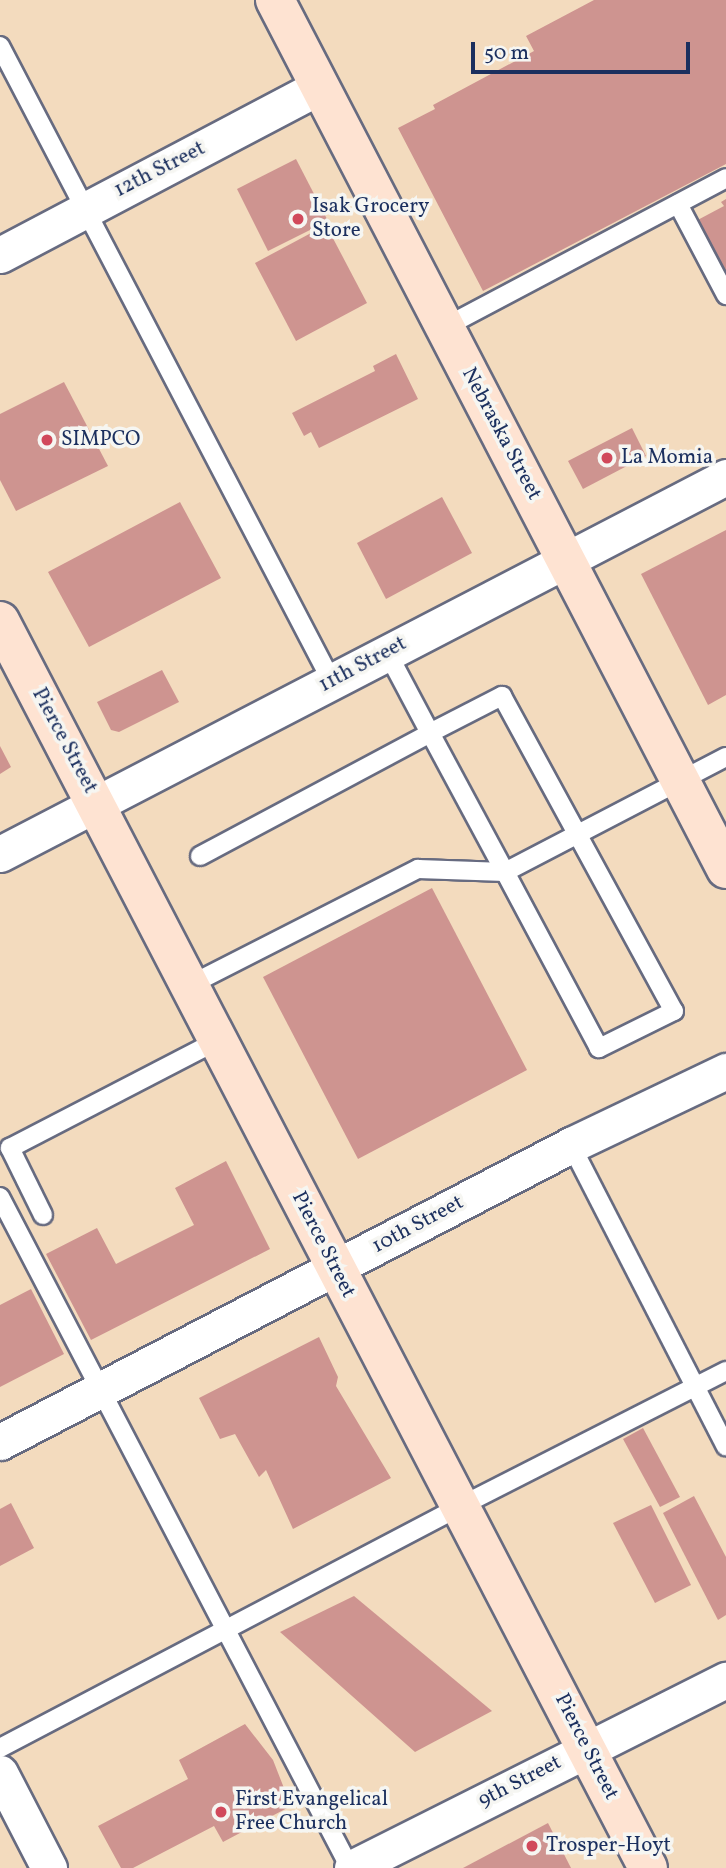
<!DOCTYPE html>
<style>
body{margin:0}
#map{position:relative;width:726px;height:1868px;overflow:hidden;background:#f3dbbe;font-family:Vollkorn,serif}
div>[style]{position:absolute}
.building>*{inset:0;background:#ce9490}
.roads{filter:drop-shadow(2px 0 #676b80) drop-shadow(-2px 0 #676b80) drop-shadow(0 2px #676b80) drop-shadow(0 -2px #676b80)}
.service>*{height:18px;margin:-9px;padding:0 9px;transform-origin:9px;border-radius:9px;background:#fff}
.minor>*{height:35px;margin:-17.5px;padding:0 17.5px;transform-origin:17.5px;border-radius:17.5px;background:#fff}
.secondary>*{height:38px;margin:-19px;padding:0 19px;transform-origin:19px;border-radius:19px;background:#fee3d2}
.dots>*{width:19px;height:19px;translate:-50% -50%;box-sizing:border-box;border:4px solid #f6f6f2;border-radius:50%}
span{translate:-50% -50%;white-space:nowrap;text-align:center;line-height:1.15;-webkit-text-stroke:7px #f6f6f2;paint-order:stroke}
.street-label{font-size:21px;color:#1b2f5e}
.poi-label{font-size:21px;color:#1b2f5e}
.left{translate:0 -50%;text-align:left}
.scale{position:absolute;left:471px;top:42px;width:219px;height:32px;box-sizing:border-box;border:4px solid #1b2f5e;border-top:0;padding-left:9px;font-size:21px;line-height:24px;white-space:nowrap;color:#1b2f5e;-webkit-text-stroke:5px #f6f6f2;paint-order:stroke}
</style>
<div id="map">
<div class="building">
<div style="clip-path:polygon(594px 0,726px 0,726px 164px,483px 291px,398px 128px,435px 109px,433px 105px,534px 51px,526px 36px)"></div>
<div style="clip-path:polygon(296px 159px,328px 221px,268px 251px,237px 189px)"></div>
<div style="clip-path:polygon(726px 199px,726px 289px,692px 223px,724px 206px,721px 202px)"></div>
<div style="clip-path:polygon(326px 225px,367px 303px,296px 341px,255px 263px)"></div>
<div style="clip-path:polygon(396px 354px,418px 399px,319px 448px,311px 432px,304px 436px,292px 413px,375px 371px,373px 366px)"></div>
<div style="clip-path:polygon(64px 382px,108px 466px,16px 511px,0 480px,0 414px)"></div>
<div style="clip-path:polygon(632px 428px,646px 456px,583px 489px,568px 461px)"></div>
<div style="clip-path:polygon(442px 497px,472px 553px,386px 599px,357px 543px)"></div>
<div style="clip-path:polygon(180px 502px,221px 578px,89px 647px,48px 572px)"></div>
<div style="clip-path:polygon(726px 530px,726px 695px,708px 705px,641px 574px)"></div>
<div style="clip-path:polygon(162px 670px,179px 702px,119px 732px,111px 730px,97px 702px)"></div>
<div style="clip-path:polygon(0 746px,11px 767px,0 774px)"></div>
<div style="clip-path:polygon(432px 888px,527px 1070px,358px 1159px,263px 977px)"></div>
<div style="clip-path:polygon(226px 1161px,270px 1249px,91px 1340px,46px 1254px,97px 1228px,116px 1264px,194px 1225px,175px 1188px)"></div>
<div style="clip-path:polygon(31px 1289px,64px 1354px,0 1387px,0 1305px)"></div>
<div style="clip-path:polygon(319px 1337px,338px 1377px,336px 1386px,391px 1478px,293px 1529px,266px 1470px,259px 1477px,235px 1434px,220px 1439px,199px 1398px)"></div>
<div style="clip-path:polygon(643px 1428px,680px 1497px,660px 1507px,623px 1439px)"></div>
<div style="clip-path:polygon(694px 1496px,726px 1557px,726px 1615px,718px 1620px,663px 1513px)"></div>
<div style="clip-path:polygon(11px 1503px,34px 1548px,0 1566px,0 1509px)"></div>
<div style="clip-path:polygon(651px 1505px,691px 1585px,655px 1603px,613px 1523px)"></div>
<div style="clip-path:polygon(354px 1596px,492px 1711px,415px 1752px,280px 1632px)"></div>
<div style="clip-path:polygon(245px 1724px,273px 1760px,291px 1806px,223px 1842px,214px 1826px,133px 1868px,121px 1868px,98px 1826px,188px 1779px,179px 1760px)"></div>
<div style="clip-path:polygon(548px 1823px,571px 1868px,463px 1868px)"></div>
</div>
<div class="roads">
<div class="service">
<div style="left:0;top:46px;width:717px;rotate:62.43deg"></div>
<div style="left:678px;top:204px;width:103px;rotate:62.2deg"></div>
<div style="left:445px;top:327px;width:318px;rotate:-27.9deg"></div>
<div style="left:200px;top:856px;width:261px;rotate:-28.1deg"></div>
<div style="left:430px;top:733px;width:81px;rotate:-27.2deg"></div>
<div style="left:502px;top:696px;width:359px;rotate:61.4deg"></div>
<div style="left:674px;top:1011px;width:84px;rotate:153.7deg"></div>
<div style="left:599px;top:1048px;width:200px;rotate:-118.1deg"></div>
<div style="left:505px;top:872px;width:158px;rotate:-118.3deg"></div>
<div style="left:430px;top:733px;width:92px;rotate:-118deg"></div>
<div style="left:190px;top:985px;width:256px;rotate:-27deg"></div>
<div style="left:418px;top:869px;width:87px;rotate:2deg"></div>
<div style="left:505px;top:872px;width:249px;rotate:-27.5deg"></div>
<div style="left:571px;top:1145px;width:339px;rotate:62.8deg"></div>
<div style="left:0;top:1197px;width:757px;rotate:62.45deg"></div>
<div style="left:43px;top:1215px;width:75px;rotate:-116.2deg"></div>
<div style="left:10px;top:1148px;width:234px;rotate:-27.4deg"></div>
<div style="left:0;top:1748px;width:518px;rotate:-27.7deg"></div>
<div style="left:459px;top:1507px;width:300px;rotate:-27deg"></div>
</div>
<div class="minor">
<div style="left:0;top:255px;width:362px;rotate:-27.8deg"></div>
<div style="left:0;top:854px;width:818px;rotate:-27.44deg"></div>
<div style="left:0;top:1442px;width:644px;rotate:-27.48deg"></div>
<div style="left:571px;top:1145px;width:172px;rotate:-25.5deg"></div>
<div style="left:0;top:1773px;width:107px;rotate:62.7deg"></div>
<div style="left:352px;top:1868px;width:419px;rotate:-26.7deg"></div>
</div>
<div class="secondary">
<div style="left:275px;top:0;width:979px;rotate:62.57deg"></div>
<div style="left:0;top:621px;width:1405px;rotate:62.54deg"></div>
</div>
</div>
<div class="dots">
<div style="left:298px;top:219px;background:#d1495b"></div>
<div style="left:47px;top:440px;background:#d1495b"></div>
<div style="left:607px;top:458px;background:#d1495b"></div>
<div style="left:221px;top:1812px;background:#d1495b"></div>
<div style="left:532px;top:1846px;background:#d1495b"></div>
</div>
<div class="street-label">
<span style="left:160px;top:170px;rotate:-27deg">12th Street</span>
<span style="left:501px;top:434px;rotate:62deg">Nebraska Street</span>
<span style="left:363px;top:665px;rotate:-28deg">11th Street</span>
<span style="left:64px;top:741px;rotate:62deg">Pierce Street</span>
<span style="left:418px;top:1225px;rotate:-28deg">10th Street</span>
<span style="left:323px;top:1245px;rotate:63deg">Pierce Street</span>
<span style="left:586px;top:1747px;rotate:63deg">Pierce Street</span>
<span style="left:520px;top:1782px;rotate:-27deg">9th Street</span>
</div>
<div class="poi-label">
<span class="left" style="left:312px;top:219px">Isak Grocery<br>Store</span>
<span class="left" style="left:61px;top:440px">SIMPCO</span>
<span class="left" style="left:621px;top:458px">La Momia</span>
<span class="left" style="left:235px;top:1812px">First Evangelical<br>Free Church</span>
<span class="left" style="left:546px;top:1846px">Trosper-Hoyt</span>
</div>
<div class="scale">50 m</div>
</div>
